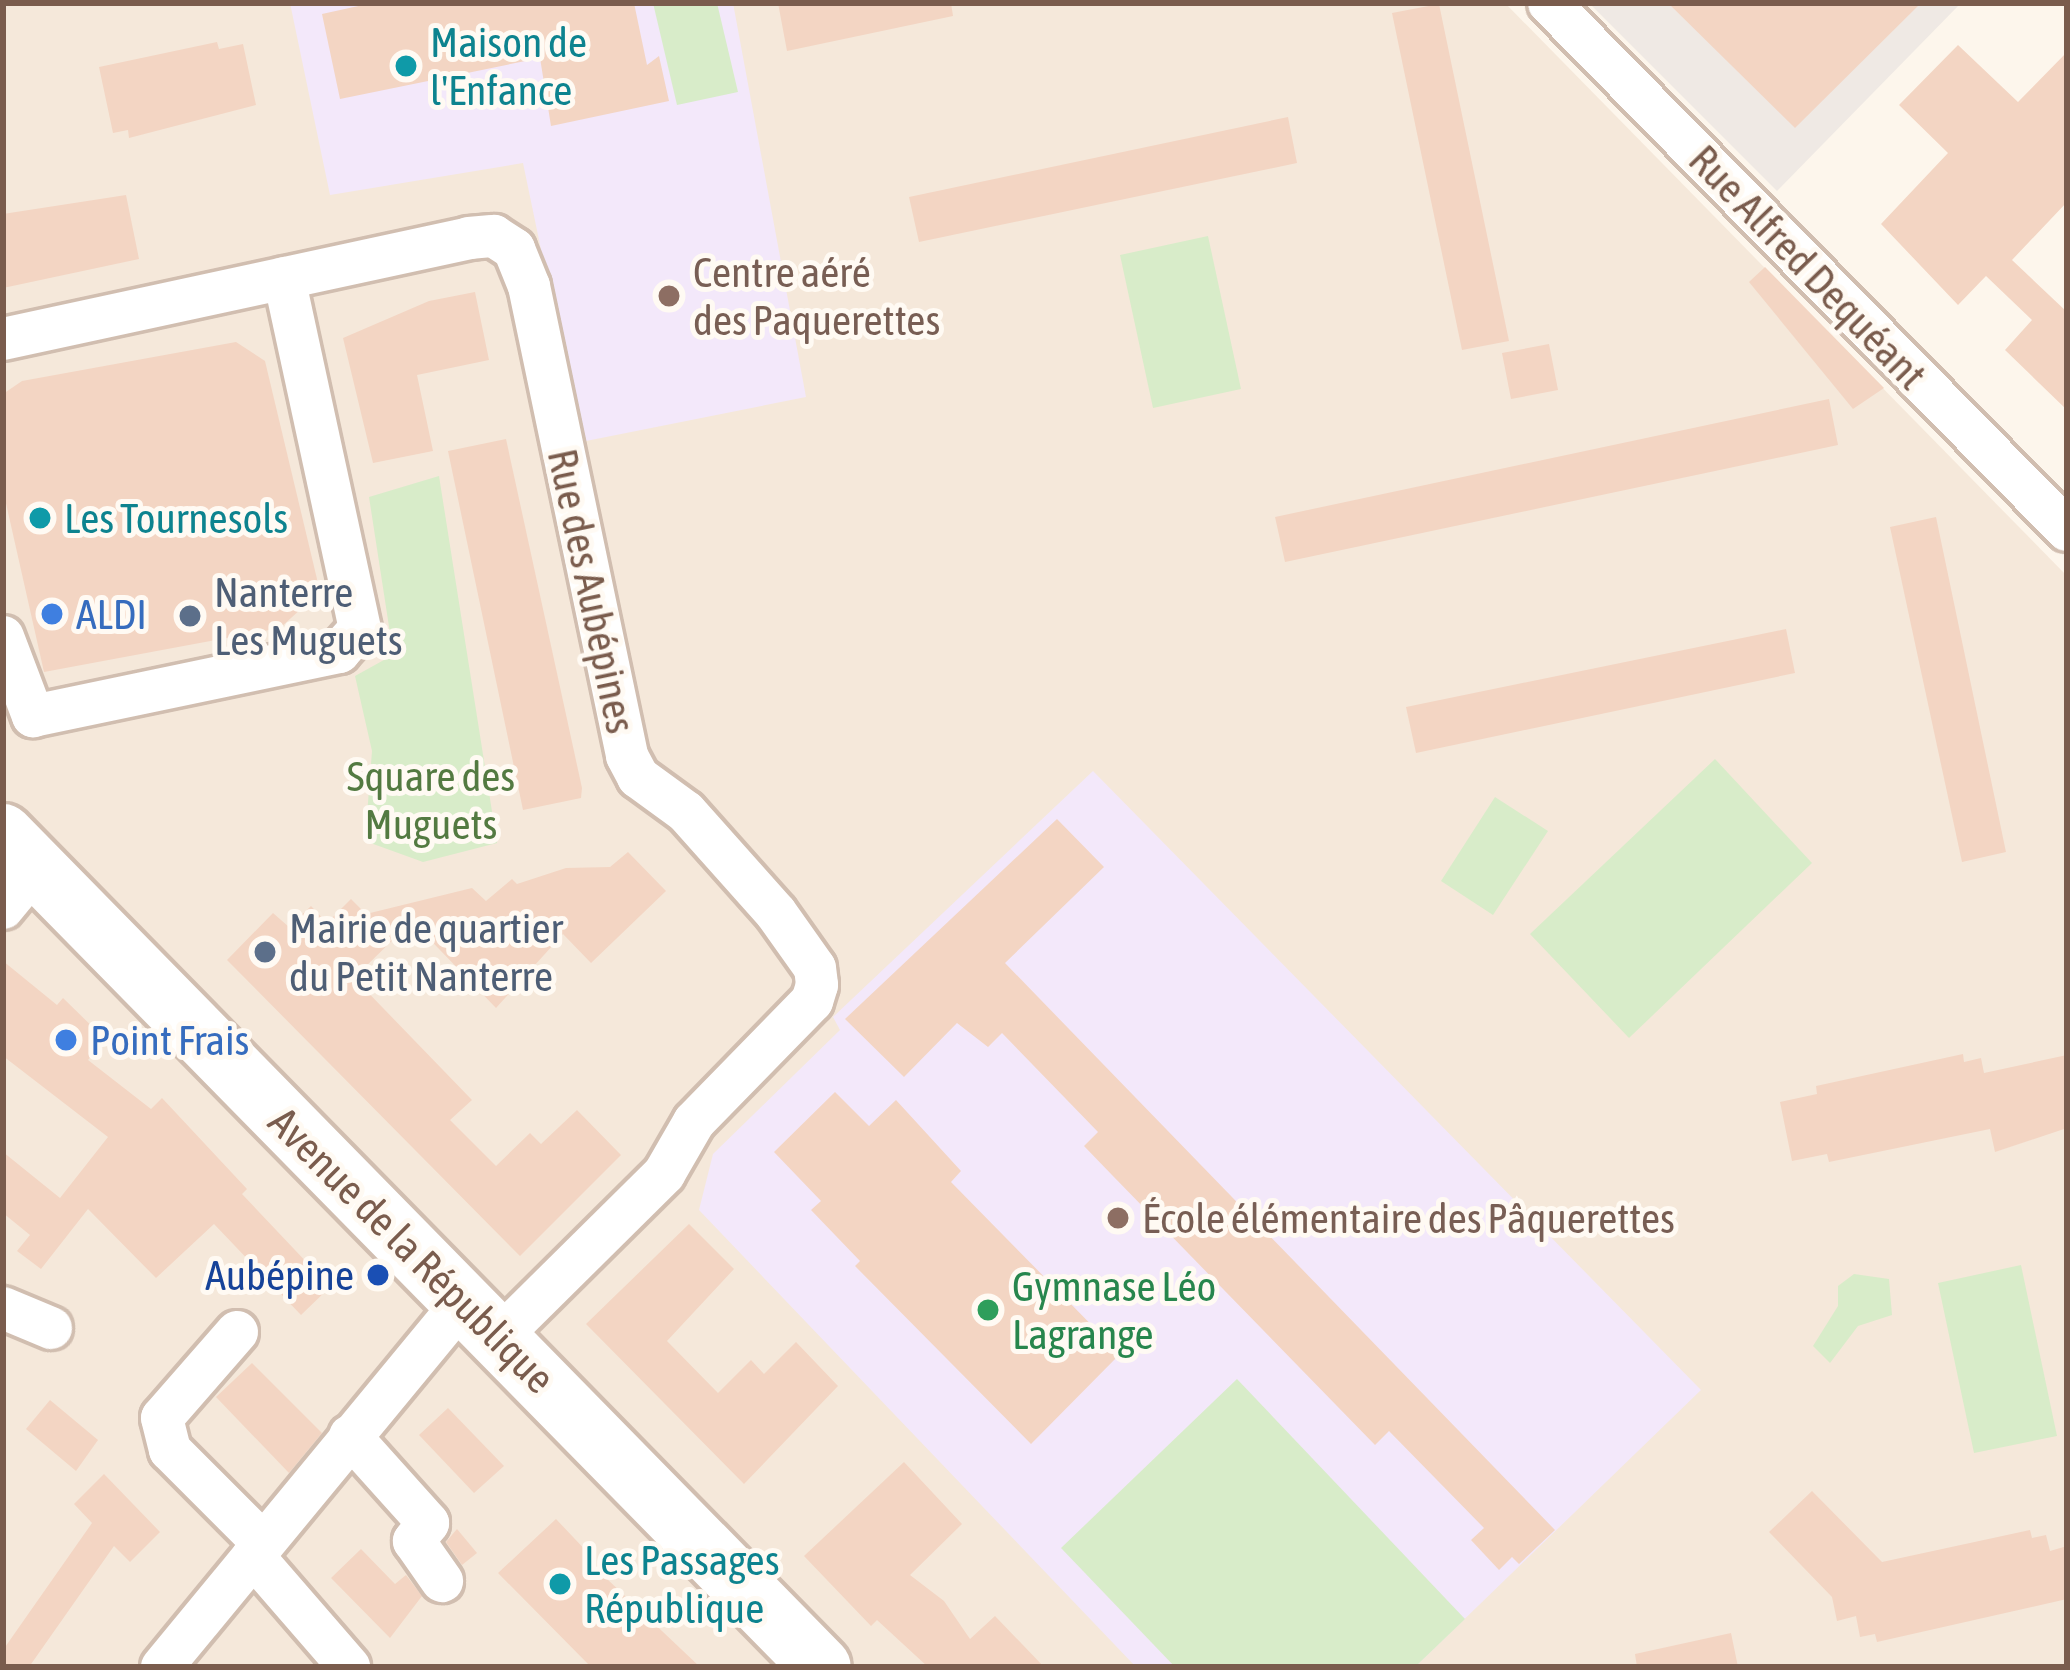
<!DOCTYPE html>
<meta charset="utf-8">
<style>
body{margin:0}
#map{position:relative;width:2070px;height:1670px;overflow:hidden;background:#fdf6ec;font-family:"Asap Condensed",sans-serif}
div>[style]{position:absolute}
.residential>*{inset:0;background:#f5e8da}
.industrial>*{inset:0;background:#efe9e4}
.education>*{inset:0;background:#f3e8fa}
.green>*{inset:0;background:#d8ecc9}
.building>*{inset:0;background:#f3d5c3}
.roads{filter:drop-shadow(3px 0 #d1beb0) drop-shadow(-3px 0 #d1beb0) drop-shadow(0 3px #d1beb0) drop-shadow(0 -3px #d1beb0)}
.street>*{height:42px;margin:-21px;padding:0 21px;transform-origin:21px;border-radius:21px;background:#fff}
.secondary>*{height:60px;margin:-30px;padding:0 30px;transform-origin:30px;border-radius:30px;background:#fff}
.dots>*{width:33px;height:33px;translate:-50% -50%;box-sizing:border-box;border:6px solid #fffaf3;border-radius:50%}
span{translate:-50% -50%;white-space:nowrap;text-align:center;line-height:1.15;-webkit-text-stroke:10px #fffaf3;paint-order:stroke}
.culture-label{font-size:42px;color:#0d838f}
.left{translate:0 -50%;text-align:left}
.street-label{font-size:42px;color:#7a5c4d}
.education-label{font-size:42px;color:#785e54}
.service-label{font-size:42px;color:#4e5e75}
.shop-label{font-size:42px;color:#366cbe}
.park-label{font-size:42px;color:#537a41}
.transit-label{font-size:42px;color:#164399}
.right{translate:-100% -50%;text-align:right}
.leisure-label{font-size:42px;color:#27864d}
.frame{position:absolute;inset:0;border:6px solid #7a5c4d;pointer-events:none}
</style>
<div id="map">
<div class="residential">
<div style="clip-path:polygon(3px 3px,1505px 3px,2067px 576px,2067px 1667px,3px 1667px)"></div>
</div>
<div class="industrial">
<div style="clip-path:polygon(1589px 3px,1961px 3px,1777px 191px)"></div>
</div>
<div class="education">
<div style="clip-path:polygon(290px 3px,733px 3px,806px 397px,581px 442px,523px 163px,330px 195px)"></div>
<div style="clip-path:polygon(1093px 771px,1701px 1390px,1415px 1667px,1136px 1667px,699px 1210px,713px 1154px,840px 1030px,833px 1017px)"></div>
</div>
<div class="green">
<div style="clip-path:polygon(653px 3px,717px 3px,738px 92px,677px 105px)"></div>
<div style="clip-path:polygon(1208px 236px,1241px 389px,1153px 408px,1120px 255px)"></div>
<div style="clip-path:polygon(439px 476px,497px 843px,423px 862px,365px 841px,372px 751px,355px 676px,402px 650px,390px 633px,369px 497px)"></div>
<div style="clip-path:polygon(1715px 759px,1812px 863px,1629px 1038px,1530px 934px)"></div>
<div style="clip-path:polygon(1495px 797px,1548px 831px,1493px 915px,1441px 881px)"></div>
<div style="clip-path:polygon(2021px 1265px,2057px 1436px,1974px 1453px,1938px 1283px)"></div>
<div style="clip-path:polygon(1854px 1274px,1889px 1279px,1892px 1315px,1858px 1326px,1830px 1363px,1813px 1346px,1838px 1306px,1838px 1286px)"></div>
<div style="clip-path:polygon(1237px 1379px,1465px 1619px,1415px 1667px,1175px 1667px,1061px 1548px)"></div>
</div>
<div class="building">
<div style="clip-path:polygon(372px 3px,634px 3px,647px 65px,659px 56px,669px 101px,551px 126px,540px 58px,340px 99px,322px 14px)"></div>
<div style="clip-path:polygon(778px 3px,951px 3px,953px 16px,787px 51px)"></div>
<div style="clip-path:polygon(1668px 3px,1921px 3px,1795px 128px)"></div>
<div style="clip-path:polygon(1439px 4px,1509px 341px,1462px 350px,1392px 13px)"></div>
<div style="clip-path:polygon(217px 42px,219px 49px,243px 44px,256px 105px,129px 138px,128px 130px,113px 133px,99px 67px)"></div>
<div style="clip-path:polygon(1958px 45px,2018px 102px,2067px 52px,2067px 202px,2012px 260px,2067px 312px,2067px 410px,2005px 350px,2032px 320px,1986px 276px,1958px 305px,1881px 224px,1948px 153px,1899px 105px)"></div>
<div style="clip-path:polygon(1288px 117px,1297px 163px,919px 242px,909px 197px)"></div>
<div style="clip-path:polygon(126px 195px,139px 259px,3px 288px,3px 214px)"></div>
<div style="clip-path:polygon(1765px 267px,1884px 388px,1853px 409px,1749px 282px)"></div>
<div style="clip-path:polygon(475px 292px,489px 360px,417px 375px,433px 451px,373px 463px,343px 338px,429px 301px)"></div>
<div style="clip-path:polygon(236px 342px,265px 361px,317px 579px,313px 598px,280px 628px,44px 672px,3px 490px,3px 394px,22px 381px)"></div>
<div style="clip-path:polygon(1549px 344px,1558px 390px,1511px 399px,1502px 353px)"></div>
<div style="clip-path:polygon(1829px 399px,1838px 445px,1285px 562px,1275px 517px)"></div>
<div style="clip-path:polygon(506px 439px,582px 788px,581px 798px,523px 810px,448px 451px)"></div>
<div style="clip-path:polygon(1936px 517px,2006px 852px,1962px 862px,1890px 527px)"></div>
<div style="clip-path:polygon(1786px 629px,1795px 673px,1416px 753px,1406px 707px)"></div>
<div style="clip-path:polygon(1057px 819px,1104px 867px,1005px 963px,1555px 1530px,1519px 1564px,1512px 1557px,1499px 1570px,1471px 1540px,1484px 1528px,1389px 1431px,1375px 1445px,1112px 1175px,1084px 1146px,1098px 1132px,1002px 1033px,988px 1047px,957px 1023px,904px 1077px,845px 1019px)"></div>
<div style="clip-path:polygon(628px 852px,666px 891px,591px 963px,563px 934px,496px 1008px,412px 921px,354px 978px,472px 1100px,450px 1120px,496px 1166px,530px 1133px,541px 1144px,577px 1110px,621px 1155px,520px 1256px,227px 960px,273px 913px,289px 927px,311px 906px,327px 923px,351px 899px,366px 914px,472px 888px,486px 901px,512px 879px,517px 884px,566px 868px,610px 867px)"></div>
<div style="clip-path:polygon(3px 961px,57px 1005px,63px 998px,105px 1039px,88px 1060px,151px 1109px,162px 1098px,247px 1189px,242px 1194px,330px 1287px,301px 1315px,214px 1224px,156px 1278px,88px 1209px,41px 1269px,17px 1251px,30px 1235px,3px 1213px,3px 1152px,60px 1198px,108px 1137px,3px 1056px)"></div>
<div style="clip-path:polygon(1963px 1054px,1964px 1062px,1981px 1058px,1984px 1073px,2067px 1055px,2067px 1128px,1995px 1152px,1990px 1129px,1829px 1162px,1827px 1154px,1792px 1161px,1780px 1102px,1817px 1094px,1816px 1086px)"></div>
<div style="clip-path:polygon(835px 1092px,869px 1126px,896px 1100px,961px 1171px,951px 1182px,1120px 1354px,1031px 1444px,855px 1266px,860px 1261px,811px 1210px,821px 1201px,774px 1152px)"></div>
<div style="clip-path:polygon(689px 1224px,734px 1269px,667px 1341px,718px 1393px,751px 1360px,764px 1374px,796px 1342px,838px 1386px,744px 1484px,586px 1324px)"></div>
<div style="clip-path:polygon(252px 1363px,322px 1433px,289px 1473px,216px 1397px)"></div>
<div style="clip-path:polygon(50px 1400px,98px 1440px,76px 1471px,26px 1429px)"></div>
<div style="clip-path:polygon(448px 1408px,504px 1466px,474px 1493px,419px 1435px)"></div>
<div style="clip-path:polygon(904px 1462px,962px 1524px,910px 1575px,944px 1601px,970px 1639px,995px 1616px,1044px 1667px,928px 1667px,877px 1620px,871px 1626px,804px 1556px)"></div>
<div style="clip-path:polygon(104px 1474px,160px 1532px,130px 1562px,114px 1546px,29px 1667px,3px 1667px,3px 1650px,92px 1523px,74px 1504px)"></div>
<div style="clip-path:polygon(1812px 1491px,1882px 1562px,2030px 1530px,2032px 1538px,2046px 1535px,2050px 1551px,2067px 1546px,2067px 1599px,1877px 1642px,1875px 1634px,1860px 1637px,1856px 1616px,1837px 1621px,1832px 1597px,1769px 1532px)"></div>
<div style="clip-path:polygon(556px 1519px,591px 1556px,587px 1560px,700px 1667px,591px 1667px,498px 1573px)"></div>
<div style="clip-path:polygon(457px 1529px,477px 1553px,462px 1565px,446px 1542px)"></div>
<div style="clip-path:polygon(361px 1549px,395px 1584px,406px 1575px,422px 1596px,390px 1638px,331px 1578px)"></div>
<div style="clip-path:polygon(1731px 1633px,1738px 1667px,1637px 1667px,1635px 1654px)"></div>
</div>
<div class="roads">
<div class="street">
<div style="left:1549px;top:3px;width:739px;rotate:45.49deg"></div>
<div style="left:3px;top:339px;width:477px;rotate:-12.2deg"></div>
<div style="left:469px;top:238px;width:25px;rotate:-5deg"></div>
<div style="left:494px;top:236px;width:24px;rotate:33deg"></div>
<div style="left:514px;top:249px;width:40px;rotate:68deg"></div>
<div style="left:529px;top:286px;width:480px;rotate:78.2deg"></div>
<div style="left:627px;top:756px;width:24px;rotate:62deg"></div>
<div style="left:638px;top:777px;width:59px;rotate:36.1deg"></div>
<div style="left:686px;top:812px;width:135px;rotate:48.3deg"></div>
<div style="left:776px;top:913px;width:67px;rotate:54.7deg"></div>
<div style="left:815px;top:968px;width:17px;rotate:83deg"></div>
<div style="left:817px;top:985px;width:17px;rotate:107deg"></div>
<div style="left:812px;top:1001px;width:169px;rotate:134.3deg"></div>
<div style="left:694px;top:1122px;width:60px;rotate:120deg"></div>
<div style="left:664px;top:1174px;width:232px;rotate:135.3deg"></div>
<div style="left:3px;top:637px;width:85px;rotate:69.2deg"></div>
<div style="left:33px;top:716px;width:313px;rotate:-11.8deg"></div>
<div style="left:339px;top:652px;width:31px;rotate:-48deg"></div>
<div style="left:360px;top:629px;width:359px;rotate:-102.2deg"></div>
<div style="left:3px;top:908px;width:52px;rotate:-50.5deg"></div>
<div style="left:3px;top:1308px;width:52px;rotate:22.6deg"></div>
<div style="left:237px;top:1332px;width:114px;rotate:131.1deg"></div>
<div style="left:162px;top:1418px;width:33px;rotate:76deg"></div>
<div style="left:170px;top:1450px;width:132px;rotate:45deg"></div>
<div style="left:350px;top:1436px;width:117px;rotate:48.1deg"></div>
<div style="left:428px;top:1523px;width:23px;rotate:128deg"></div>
<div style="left:414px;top:1541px;width:49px;rotate:55deg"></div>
<div style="left:253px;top:1556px;width:147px;rotate:49.1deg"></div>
<div style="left:162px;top:1667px;width:473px;rotate:-50.5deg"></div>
</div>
<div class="secondary">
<div style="left:3px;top:834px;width:1167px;rotate:45.52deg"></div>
</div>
</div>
<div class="dots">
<div style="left:406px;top:66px;background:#0f9aa8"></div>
<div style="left:669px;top:296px;background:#8d6e63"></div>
<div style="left:40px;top:518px;background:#0f9aa8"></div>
<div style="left:52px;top:614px;background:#3f7fe0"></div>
<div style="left:190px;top:616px;background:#5c6f8a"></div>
<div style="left:265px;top:952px;background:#5c6f8a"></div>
<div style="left:66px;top:1040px;background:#3f7fe0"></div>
<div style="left:1118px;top:1218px;background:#8d6e63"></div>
<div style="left:378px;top:1275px;background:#1a4fb4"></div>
<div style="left:988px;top:1310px;background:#2e9e5b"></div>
<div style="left:560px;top:1584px;background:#0f9aa8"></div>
</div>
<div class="culture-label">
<span class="left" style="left:430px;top:66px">Maison de<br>l'Enfance</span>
<span class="left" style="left:64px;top:518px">Les Tournesols</span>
<span class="left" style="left:584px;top:1584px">Les Passages<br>République</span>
</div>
<div class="street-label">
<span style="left:1808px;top:267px;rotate:46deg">Rue Alfred Dequéant</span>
<span style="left:592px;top:591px;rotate:78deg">Rue des Aubépines</span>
<span style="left:412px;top:1250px;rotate:45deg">Avenue de la République</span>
</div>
<div class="education-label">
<span class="left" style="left:693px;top:296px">Centre aéré<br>des Paquerettes</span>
<span class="left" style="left:1142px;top:1218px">École élémentaire des Pâquerettes</span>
</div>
<div class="service-label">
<span class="left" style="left:214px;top:616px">Nanterre<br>Les Muguets</span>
<span class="left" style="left:289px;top:952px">Mairie de quartier<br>du Petit Nanterre</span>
</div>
<div class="shop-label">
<span class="left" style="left:76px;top:614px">ALDI</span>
<span class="left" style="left:90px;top:1040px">Point Frais</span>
</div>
<div class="park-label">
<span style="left:431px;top:800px">Square des<br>Muguets</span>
</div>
<div class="transit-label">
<span class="right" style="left:354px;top:1275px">Aubépine</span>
</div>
<div class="leisure-label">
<span class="left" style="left:1012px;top:1310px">Gymnase Léo<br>Lagrange</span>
</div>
<div class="frame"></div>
</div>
